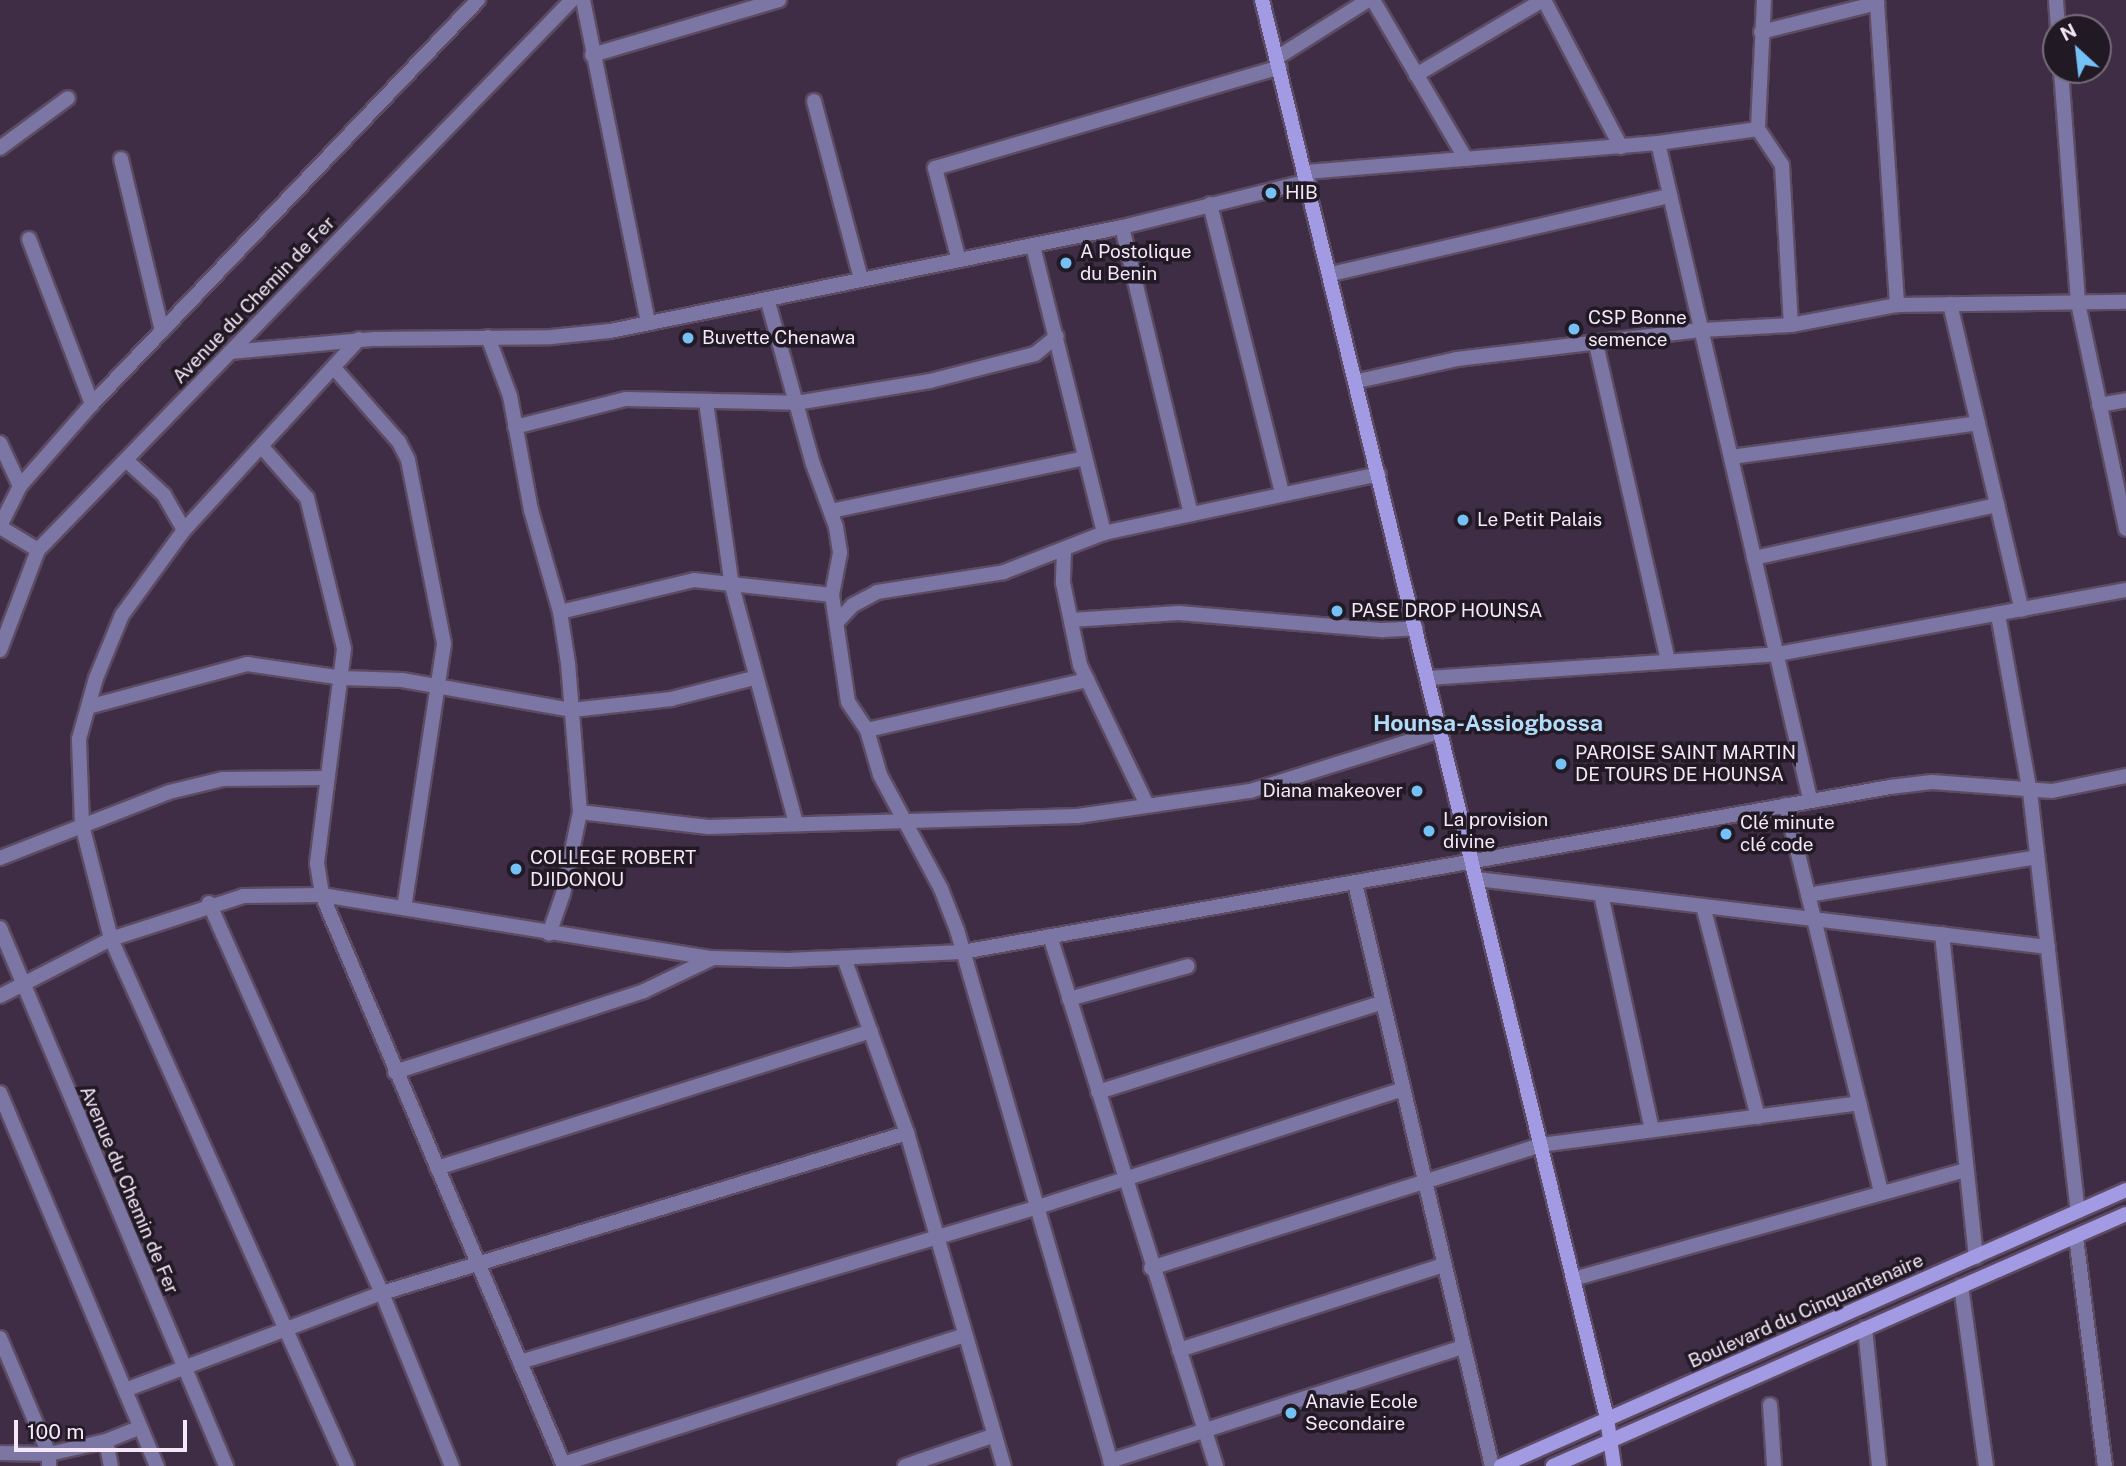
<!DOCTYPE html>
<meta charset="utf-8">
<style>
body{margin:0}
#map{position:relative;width:2126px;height:1466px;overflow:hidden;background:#3f2d46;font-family:"Public Sans",sans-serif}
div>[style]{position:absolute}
.roads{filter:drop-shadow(2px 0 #5c4b62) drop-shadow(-2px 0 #5c4b62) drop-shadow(0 2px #5c4b62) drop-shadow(0 -2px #5c4b62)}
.street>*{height:14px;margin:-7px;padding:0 7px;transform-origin:7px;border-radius:7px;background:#7b76a4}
.secondary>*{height:14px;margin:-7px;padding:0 7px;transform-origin:7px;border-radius:7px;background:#a29ae3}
.dots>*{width:19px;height:19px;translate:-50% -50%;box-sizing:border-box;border:4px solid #211924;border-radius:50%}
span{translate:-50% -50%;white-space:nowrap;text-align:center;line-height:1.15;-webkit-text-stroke:7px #211924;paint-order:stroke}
.poi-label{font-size:19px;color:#f4e8f8}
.left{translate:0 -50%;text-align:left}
.right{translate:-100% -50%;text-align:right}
.street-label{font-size:19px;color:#f4e8f8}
.quarter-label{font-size:23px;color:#b2daf9;font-weight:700}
.north{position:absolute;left:2042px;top:14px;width:70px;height:70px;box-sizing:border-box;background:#211924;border:2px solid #756c79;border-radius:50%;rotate:333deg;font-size:19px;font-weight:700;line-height:28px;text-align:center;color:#f4e8f8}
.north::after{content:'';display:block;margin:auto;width:24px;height:32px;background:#75c0f6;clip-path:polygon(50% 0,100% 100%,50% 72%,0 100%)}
.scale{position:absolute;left:14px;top:1420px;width:173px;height:32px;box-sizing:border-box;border:4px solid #f4e8f8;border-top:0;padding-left:9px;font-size:21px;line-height:24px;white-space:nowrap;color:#f4e8f8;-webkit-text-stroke:5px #211924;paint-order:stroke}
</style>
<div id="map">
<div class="roads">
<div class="street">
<div style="left:583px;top:0;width:329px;rotate:78.6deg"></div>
<div style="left:1373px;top:0;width:184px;rotate:59.7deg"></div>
<div style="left:1544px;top:0;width:166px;rotate:62.4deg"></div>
<div style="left:1764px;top:0;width:129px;rotate:92.7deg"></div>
<div style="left:1758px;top:129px;width:43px;rotate:56.3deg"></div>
<div style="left:1782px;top:165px;width:160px;rotate:86.8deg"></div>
<div style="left:2056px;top:0;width:28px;rotate:86deg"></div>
<div style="left:1761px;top:32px;width:120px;rotate:-14deg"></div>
<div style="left:1877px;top:3px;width:303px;rotate:86.2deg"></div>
<div style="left:592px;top:55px;width:195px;rotate:-16.4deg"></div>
<div style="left:1278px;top:57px;width:107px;rotate:-32.3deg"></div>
<div style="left:2061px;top:70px;width:234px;rotate:85.8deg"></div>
<div style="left:2078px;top:303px;width:231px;rotate:78deg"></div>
<div style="left:1416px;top:75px;width:147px;rotate:-30.6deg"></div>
<div style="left:814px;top:101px;width:184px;rotate:75.2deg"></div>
<div style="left:1658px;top:143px;width:673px;rotate:76.95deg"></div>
<div style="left:0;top:148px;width:84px;rotate:-36.3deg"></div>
<div style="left:121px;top:159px;width:177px;rotate:76.6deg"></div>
<div style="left:1306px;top:172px;width:353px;rotate:-4.7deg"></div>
<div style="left:1658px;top:143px;width:101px;rotate:-8deg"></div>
<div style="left:1210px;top:204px;width:298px;rotate:76deg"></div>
<div style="left:1122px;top:227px;width:295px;rotate:76.5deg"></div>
<div style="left:29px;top:239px;width:177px;rotate:69.1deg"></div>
<div style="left:1033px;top:246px;width:296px;rotate:76.1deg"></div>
<div style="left:958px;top:257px;width:92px;rotate:-104.5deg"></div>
<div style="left:935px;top:168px;width:359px;rotate:-16.3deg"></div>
<div style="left:1331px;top:274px;width:348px;rotate:-13deg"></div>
<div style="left:768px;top:302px;width:168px;rotate:74.5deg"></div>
<div style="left:813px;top:464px;width:67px;rotate:69.9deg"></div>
<div style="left:836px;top:527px;width:26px;rotate:81deg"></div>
<div style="left:840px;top:553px;width:43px;rotate:100.8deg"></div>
<div style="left:832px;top:595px;width:108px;rotate:81.5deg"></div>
<div style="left:848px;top:702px;width:34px;rotate:56deg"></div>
<div style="left:867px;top:730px;width:47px;rotate:73.9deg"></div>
<div style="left:880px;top:775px;width:129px;rotate:61.8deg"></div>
<div style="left:941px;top:889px;width:44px;rotate:68.7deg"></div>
<div style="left:957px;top:930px;width:558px;rotate:73.87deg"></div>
<div style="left:1950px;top:304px;width:314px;rotate:76.8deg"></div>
<div style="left:488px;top:337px;width:63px;rotate:69.6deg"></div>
<div style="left:510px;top:396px;width:116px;rotate:79.6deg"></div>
<div style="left:531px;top:510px;width:106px;rotate:74.1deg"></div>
<div style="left:560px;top:612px;width:52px;rotate:81.1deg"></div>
<div style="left:568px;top:663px;width:149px;rotate:85.4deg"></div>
<div style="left:580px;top:812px;width:84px;rotate:101.7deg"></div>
<div style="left:563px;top:894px;width:42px;rotate:109.3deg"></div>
<div style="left:1596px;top:344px;width:324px;rotate:77.2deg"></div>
<div style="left:230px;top:352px;width:145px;rotate:-5.2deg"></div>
<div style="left:374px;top:339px;width:177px;rotate:-0.6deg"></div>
<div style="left:551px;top:337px;width:59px;rotate:-5.8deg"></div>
<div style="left:610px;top:331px;width:522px;rotate:-11.48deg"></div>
<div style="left:1122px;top:227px;width:192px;rotate:-13.9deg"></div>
<div style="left:335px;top:369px;width:97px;rotate:48.8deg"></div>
<div style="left:399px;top:442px;width:20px;rotate:63deg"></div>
<div style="left:408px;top:460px;width:187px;rotate:78.9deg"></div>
<div style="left:444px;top:644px;width:267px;rotate:98.6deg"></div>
<div style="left:1358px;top:381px;width:101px;rotate:-12.5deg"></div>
<div style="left:1457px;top:359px;width:247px;rotate:-6.8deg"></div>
<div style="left:1702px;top:330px;width:89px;rotate:-3.2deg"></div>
<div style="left:1791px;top:325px;width:108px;rotate:-10.7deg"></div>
<div style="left:1897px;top:305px;width:229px;rotate:-0.8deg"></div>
<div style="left:706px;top:402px;width:186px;rotate:82deg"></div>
<div style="left:732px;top:586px;width:246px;rotate:74.9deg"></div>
<div style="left:2099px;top:405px;width:27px;rotate:-10deg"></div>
<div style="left:515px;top:427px;width:114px;rotate:-14.2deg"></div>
<div style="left:626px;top:399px;width:170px;rotate:1.3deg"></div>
<div style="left:796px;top:403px;width:136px;rotate:-9.3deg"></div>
<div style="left:930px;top:381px;width:108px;rotate:-14.4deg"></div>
<div style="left:1035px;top:354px;width:28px;rotate:-39deg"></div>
<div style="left:0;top:443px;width:47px;rotate:65.1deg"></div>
<div style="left:262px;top:447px;width:68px;rotate:48.6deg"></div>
<div style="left:307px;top:498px;width:155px;rotate:76.2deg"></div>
<div style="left:344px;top:649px;width:216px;rotate:97.2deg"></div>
<div style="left:317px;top:863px;width:32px;rotate:81deg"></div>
<div style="left:322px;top:895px;width:620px;rotate:67.03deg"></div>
<div style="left:1731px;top:457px;width:249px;rotate:-7.8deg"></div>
<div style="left:126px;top:460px;width:52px;rotate:42.6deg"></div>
<div style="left:164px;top:495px;width:40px;rotate:60.3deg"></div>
<div style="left:184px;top:530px;width:105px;rotate:126.1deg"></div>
<div style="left:122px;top:615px;width:68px;rotate:112.4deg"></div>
<div style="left:96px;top:678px;width:63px;rotate:105.6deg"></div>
<div style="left:79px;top:739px;width:86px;rotate:88deg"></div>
<div style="left:82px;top:825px;width:118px;rotate:75.7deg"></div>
<div style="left:111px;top:939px;width:577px;rotate:65.88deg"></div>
<div style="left:831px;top:511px;width:258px;rotate:-11.8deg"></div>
<div style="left:0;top:526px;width:45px;rotate:-63.4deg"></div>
<div style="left:20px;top:486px;width:109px;rotate:-48.7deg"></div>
<div style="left:92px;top:404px;width:559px;rotate:-46.31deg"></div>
<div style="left:0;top:527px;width:44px;rotate:31.2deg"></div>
<div style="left:184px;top:530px;width:259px;rotate:-47.5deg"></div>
<div style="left:1064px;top:550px;width:33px;rotate:92deg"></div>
<div style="left:1063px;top:583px;width:84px;rotate:78.3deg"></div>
<div style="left:1080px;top:665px;width:153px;rotate:64.4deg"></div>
<div style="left:1754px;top:558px;width:249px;rotate:-12.3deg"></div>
<div style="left:560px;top:612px;width:138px;rotate:-13.4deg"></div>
<div style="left:694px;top:580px;width:139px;rotate:6.2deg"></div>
<div style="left:1998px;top:615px;width:180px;rotate:79.8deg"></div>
<div style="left:2030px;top:792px;width:422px;rotate:83.5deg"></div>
<div style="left:1071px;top:620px;width:108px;rotate:-3.7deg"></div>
<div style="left:1179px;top:613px;width:205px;rotate:4.8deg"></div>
<div style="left:1383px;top:630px;width:33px;rotate:-3deg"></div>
<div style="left:837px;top:622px;width:23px;rotate:-47deg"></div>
<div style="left:853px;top:605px;width:27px;rotate:-28deg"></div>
<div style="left:877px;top:592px;width:129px;rotate:-8.9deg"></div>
<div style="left:1004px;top:572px;width:107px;rotate:-21.3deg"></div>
<div style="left:1104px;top:533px;width:281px;rotate:-12.1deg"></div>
<div style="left:0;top:650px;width:107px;rotate:-69.2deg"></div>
<div style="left:38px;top:550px;width:767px;rotate:-45.85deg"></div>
<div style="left:1428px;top:678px;width:350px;rotate:-3.9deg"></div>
<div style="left:1777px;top:654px;width:355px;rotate:-10.4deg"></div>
<div style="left:88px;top:707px;width:165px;rotate:-15.1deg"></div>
<div style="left:247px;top:664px;width:97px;rotate:8.3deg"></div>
<div style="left:343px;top:678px;width:59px;rotate:1.9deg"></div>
<div style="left:402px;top:680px;width:173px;rotate:10deg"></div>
<div style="left:572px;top:710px;width:100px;rotate:-6.3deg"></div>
<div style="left:671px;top:699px;width:86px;rotate:-14.2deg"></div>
<div style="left:867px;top:730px;width:226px;rotate:-12.8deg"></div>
<div style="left:1786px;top:805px;width:399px;rotate:76.2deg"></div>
<div style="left:580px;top:812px;width:129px;rotate:6.7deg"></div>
<div style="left:708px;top:827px;width:370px;rotate:-1.7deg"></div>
<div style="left:1078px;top:816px;width:174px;rotate:-8.3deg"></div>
<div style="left:1250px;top:791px;width:200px;rotate:-17.4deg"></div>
<div style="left:0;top:858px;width:181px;rotate:-21.3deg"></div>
<div style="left:169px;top:792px;width:56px;rotate:-13.5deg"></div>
<div style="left:223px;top:779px;width:103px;rotate:-0.6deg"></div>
<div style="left:1477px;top:879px;width:575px;rotate:6.79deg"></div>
<div style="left:1355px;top:883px;width:599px;rotate:76.78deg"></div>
<div style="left:1601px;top:894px;width:241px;rotate:77.8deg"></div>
<div style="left:1808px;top:895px;width:232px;rotate:-9.4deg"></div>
<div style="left:209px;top:903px;width:427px;rotate:66.1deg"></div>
<div style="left:382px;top:1293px;width:187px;rotate:68deg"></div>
<div style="left:1703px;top:906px;width:218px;rotate:75.4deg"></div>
<div style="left:0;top:928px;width:584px;rotate:67.21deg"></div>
<div style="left:1942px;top:934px;width:325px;rotate:84deg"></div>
<div style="left:1050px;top:936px;width:555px;rotate:72.61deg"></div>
<div style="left:844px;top:958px;width:186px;rotate:70.2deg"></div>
<div style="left:907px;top:1133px;width:347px;rotate:73.8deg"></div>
<div style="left:0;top:996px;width:125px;rotate:-27.2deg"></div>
<div style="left:111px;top:939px;width:139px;rotate:-18deg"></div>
<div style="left:243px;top:896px;width:79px;rotate:-0.7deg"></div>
<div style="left:322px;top:895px;width:396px;rotate:9.2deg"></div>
<div style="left:713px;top:958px;width:75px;rotate:1.5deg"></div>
<div style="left:788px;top:960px;width:174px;rotate:-2.6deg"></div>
<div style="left:962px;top:952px;width:943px;rotate:-10.08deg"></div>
<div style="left:1890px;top:787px;width:42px;rotate:-6.8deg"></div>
<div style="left:1932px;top:782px;width:120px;rotate:4.3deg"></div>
<div style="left:2052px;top:791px;width:76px;rotate:-11.5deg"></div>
<div style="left:1069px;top:999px;width:123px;rotate:-15.5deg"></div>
<div style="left:395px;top:1072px;width:262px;rotate:-18deg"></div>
<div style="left:644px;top:991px;width:76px;rotate:-25.6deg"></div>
<div style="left:1098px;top:1092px;width:299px;rotate:-17.5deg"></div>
<div style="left:0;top:1093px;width:405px;rotate:67.2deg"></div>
<div style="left:437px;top:1168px;width:455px;rotate:-17.5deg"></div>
<div style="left:2076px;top:1237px;width:231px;rotate:82.8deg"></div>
<div style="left:1151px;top:1268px;width:409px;rotate:-17.5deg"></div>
<div style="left:1541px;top:1145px;width:321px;rotate:-7.5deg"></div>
<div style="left:1573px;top:1279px;width:408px;rotate:-15.5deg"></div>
<div style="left:1961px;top:1286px;width:182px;rotate:82.1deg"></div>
<div style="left:1865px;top:1328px;width:139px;rotate:84.2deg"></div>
<div style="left:0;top:1338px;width:126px;rotate:67.1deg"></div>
<div style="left:49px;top:1454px;width:12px;rotate:90deg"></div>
<div style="left:1179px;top:1350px;width:278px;rotate:-17.8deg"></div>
<div style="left:520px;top:1362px;width:538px;rotate:-16.65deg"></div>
<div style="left:1035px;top:1208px;width:387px;rotate:-17.9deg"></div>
<div style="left:125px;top:1390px;width:275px;rotate:-20.7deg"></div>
<div style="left:382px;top:1293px;width:549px;rotate:-16.95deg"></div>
<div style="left:1770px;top:1405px;width:61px;rotate:86.2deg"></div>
<div style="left:106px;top:1441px;width:25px;rotate:79deg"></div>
<div style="left:0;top:1453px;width:49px;rotate:1.2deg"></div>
<div style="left:49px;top:1454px;width:58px;rotate:-12.8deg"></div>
<div style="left:106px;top:1441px;width:37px;rotate:-22deg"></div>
<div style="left:1110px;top:1461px;width:372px;rotate:-17.9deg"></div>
<div style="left:563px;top:1464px;width:421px;rotate:-17.8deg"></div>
<div style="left:905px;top:1466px;width:95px;rotate:-19deg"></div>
</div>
<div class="secondary">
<div style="left:1262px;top:0;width:1460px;rotate:76.33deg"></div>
<div style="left:1607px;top:1419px;width:48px;rotate:81.5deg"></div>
<div style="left:1501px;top:1466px;width:683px;rotate:-23.83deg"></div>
<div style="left:1553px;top:1466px;width:626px;rotate:-23.74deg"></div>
</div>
</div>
<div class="dots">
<div style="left:1271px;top:193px;background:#75c0f6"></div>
<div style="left:1066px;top:263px;background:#75c0f6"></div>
<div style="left:1574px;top:329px;background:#75c0f6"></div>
<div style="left:688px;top:338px;background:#75c0f6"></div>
<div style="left:1463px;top:520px;background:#75c0f6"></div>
<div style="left:1337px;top:611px;background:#75c0f6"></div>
<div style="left:1561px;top:764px;background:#75c0f6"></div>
<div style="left:1417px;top:791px;background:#75c0f6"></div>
<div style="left:1429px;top:831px;background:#75c0f6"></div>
<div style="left:1726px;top:834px;background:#75c0f6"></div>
<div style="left:516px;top:869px;background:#75c0f6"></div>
<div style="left:1291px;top:1413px;background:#75c0f6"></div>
</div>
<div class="poi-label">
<span class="left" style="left:1285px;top:193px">HIB</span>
<span class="left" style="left:1080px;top:263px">A Postolique<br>du Benin</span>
<span class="left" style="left:1588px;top:329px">CSP Bonne<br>semence</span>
<span class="left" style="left:702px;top:338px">Buvette Chenawa</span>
<span class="left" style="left:1477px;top:520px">Le Petit Palais</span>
<span class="left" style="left:1351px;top:611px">PASE DROP HOUNSA</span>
<span class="left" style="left:1575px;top:764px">PAROISE SAINT MARTIN<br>DE TOURS DE HOUNSA</span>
<span class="right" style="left:1403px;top:791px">Diana makeover</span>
<span class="left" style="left:1443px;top:831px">La provision<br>divine</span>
<span class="left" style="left:1740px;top:834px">Clé minute<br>clé code</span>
<span class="left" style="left:530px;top:869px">COLLEGE ROBERT<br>DJIDONOU</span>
<span class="left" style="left:1305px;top:1413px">Anavie Ecole<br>Secondaire</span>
</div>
<div class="street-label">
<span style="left:254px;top:300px;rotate:-46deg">Avenue du Chemin de Fer</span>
<span style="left:129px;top:1190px;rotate:67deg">Avenue du Chemin de Fer</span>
<span style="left:1806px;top:1311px;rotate:-24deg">Boulevard du Cinquantenaire</span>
</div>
<div class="quarter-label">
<span style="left:1488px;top:723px">Hounsa-Assiogbossa</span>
</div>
<div class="north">N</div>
<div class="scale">100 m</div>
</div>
